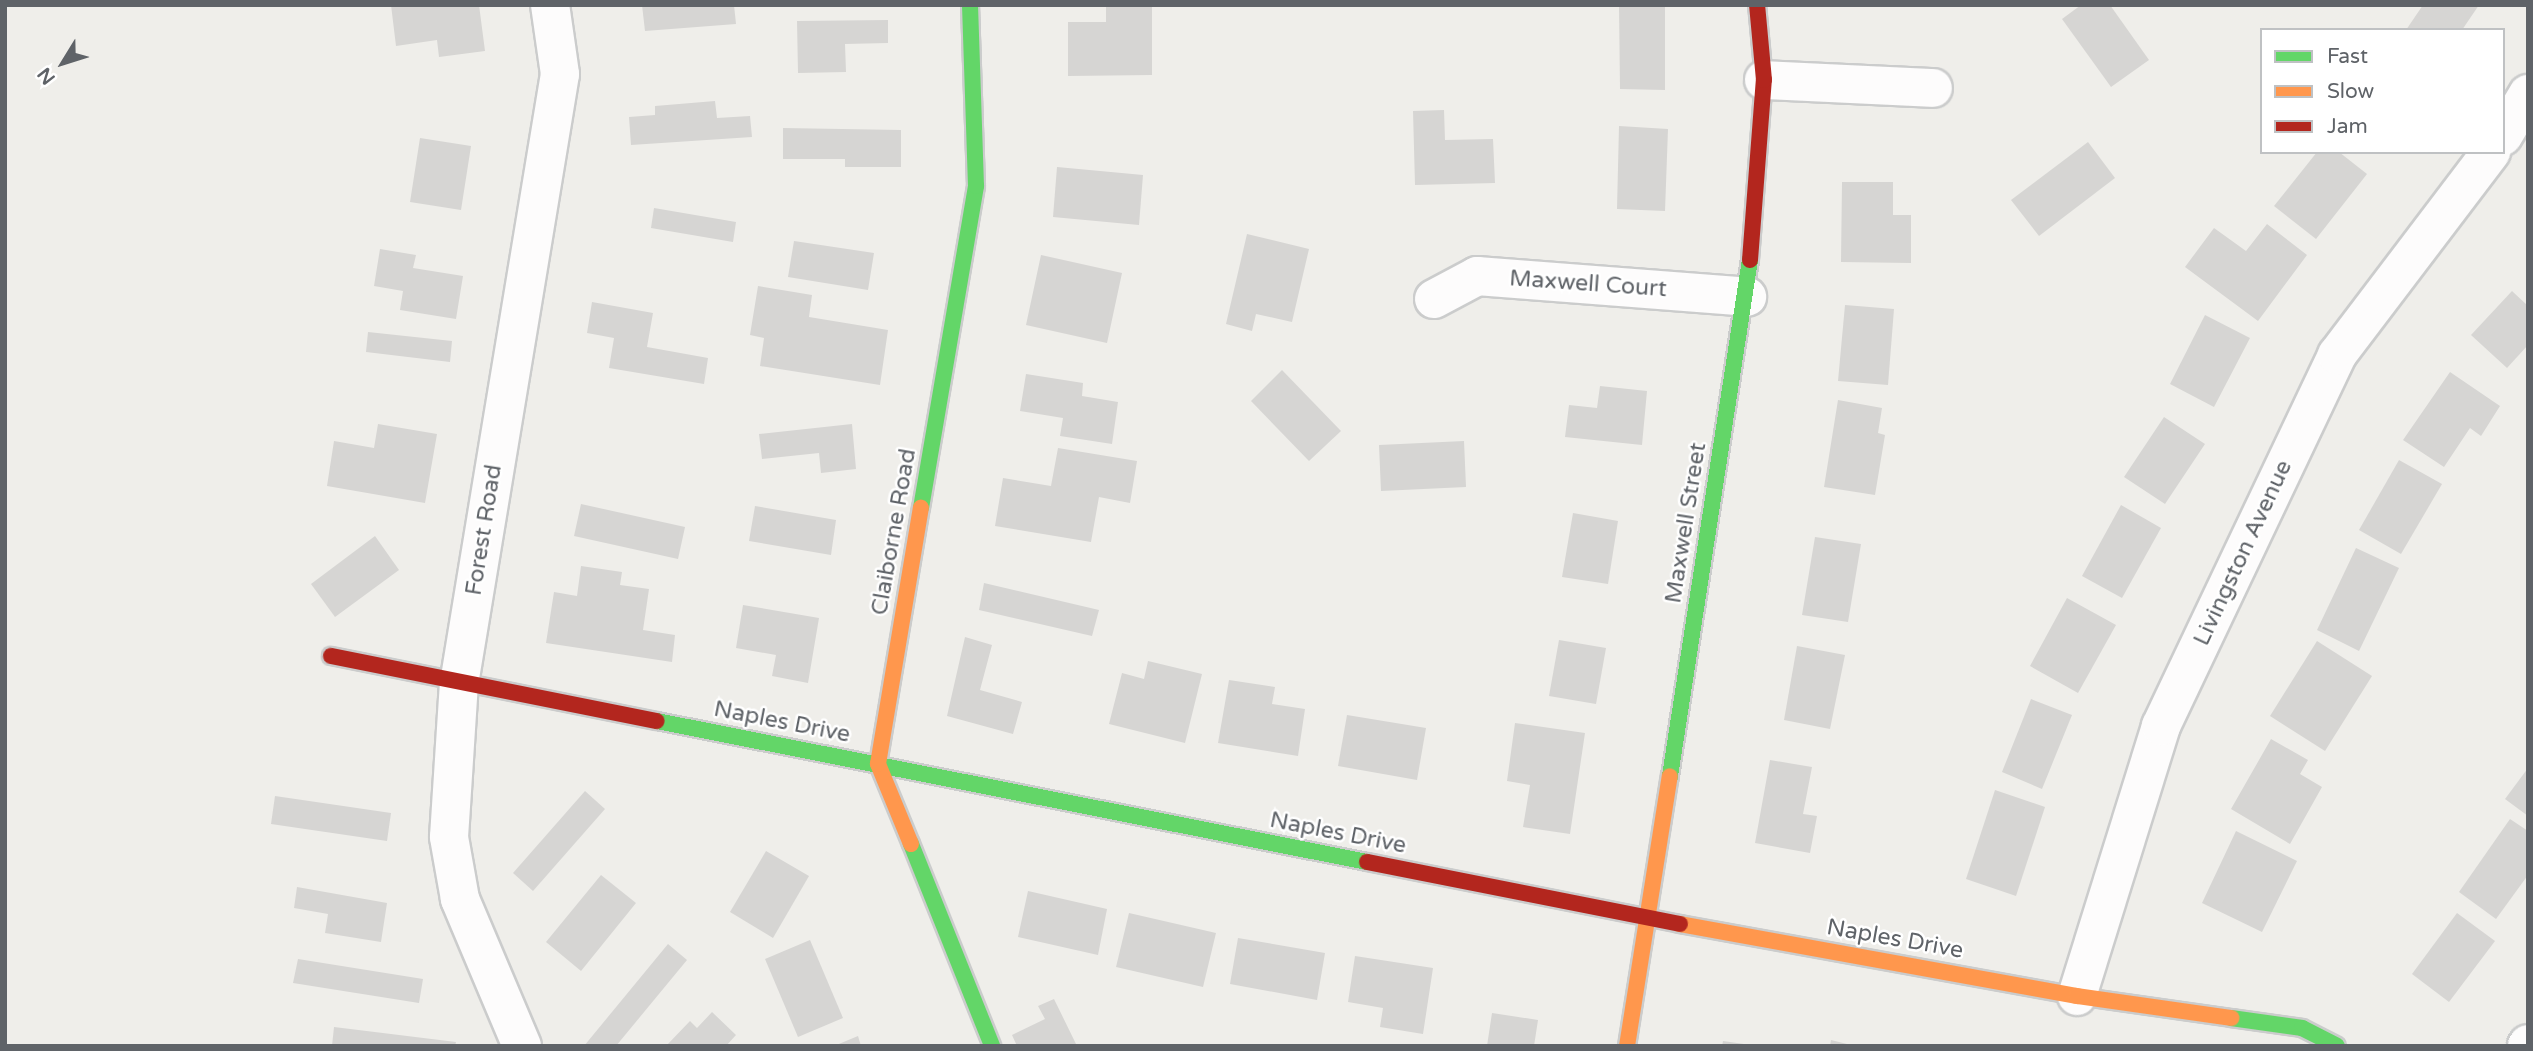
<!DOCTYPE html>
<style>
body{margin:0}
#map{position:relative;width:2533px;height:1051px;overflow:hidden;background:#efeeea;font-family:"Varela Round",sans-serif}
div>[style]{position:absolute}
.building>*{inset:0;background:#d6d5d3}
.roads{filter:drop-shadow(2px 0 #cbcccc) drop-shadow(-2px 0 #cbcccc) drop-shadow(0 2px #cbcccc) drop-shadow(0 -2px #cbcccc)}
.street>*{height:38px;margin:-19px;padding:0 19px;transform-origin:19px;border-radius:19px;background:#fdfcfc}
.fast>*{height:16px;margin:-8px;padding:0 8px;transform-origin:8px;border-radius:8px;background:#63d668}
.slow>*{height:16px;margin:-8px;padding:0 8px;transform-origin:8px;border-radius:8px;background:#ff974d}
.jam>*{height:16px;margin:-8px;padding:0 8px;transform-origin:8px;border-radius:8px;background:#b3261e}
span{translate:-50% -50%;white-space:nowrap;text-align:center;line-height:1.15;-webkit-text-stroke:5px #fff;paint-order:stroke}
.street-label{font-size:23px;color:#5f6368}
.frame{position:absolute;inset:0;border:7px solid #5f6368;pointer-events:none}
.legend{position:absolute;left:2260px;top:28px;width:245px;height:126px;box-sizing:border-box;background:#fff;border:2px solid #bfc1c3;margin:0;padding:9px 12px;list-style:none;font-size:21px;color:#5f6368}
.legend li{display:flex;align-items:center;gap:14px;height:35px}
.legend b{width:35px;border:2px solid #bfc1c3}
.north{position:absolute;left:28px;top:28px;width:70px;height:70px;-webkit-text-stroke:5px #fff;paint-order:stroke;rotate:232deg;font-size:19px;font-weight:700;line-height:28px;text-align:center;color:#5f6368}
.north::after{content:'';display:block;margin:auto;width:24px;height:32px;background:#5f6368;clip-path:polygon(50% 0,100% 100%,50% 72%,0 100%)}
</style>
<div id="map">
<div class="building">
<div style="clip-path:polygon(391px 5px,479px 5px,485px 51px,439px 57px,437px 40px,396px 46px)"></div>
<div style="clip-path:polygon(642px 5px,734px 5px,736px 24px,645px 31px)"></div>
<div style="clip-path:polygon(1106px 5px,1152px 5px,1152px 75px,1068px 76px,1068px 22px,1106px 22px)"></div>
<div style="clip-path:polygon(1619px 5px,1665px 6px,1665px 90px,1620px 89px)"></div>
<div style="clip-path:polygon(2081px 5px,2110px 5px,2149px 60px,2111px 87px,2062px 19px)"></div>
<div style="clip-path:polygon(2423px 5px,2479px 5px,2462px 30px,2406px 30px)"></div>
<div style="clip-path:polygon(888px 20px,888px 43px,845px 44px,846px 72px,798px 73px,797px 21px)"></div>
<div style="clip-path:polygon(715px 101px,717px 118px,750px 116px,752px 137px,631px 145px,629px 117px,655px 115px,655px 106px)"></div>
<div style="clip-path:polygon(1444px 110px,1445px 140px,1493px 139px,1495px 183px,1415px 185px,1413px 111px)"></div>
<div style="clip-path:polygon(1619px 126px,1668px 129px,1665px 211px,1617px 209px)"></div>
<div style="clip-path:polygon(783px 128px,901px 130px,901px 167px,845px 167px,845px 159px,783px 159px)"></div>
<div style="clip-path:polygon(420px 138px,471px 146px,461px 210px,410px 202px)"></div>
<div style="clip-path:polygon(2088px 142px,2115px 178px,2039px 236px,2011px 200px)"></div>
<div style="clip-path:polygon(2317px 152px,2339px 152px,2367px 174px,2316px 239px,2274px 206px)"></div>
<div style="clip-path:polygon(1057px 167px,1143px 175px,1139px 225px,1053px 217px)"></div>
<div style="clip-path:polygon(1842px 182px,1893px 182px,1893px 215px,1911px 215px,1911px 263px,1841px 262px)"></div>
<div style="clip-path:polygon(654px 208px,736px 222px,733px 242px,651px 228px)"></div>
<div style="clip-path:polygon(2267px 224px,2307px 255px,2258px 321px,2185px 267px,2214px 228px,2246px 251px)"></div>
<div style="clip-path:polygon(1247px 234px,1309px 249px,1292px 322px,1256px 314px,1252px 331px,1226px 324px)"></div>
<div style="clip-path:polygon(794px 241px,874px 253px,868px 290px,788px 277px)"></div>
<div style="clip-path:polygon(380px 249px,416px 255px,413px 268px,463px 276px,456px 319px,400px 310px,403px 291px,374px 286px)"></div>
<div style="clip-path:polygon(1041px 255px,1122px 273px,1107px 343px,1026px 325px)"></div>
<div style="clip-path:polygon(758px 286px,812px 295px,809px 317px,888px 330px,880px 385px,760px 366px,764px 338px,750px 335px)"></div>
<div style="clip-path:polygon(2512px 291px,2528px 306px,2528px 345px,2507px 368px,2471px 335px)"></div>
<div style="clip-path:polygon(592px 302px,653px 313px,647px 347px,708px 358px,704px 384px,609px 368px,614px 338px,587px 333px)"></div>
<div style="clip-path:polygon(1845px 305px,1894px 309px,1888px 385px,1838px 381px)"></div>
<div style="clip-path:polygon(2205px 315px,2250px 338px,2214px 407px,2170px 384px)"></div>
<div style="clip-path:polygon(368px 332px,452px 341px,450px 362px,366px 352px)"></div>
<div style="clip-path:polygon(1282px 370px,1341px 431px,1309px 461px,1251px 401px)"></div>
<div style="clip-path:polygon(2450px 372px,2500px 406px,2481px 436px,2470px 428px,2444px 467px,2403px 440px)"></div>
<div style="clip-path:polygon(1026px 374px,1083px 383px,1082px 396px,1118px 402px,1112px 444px,1060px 436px,1063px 418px,1020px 411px)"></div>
<div style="clip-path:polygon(1600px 386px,1647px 391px,1642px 445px,1565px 437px,1569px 405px,1597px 408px)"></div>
<div style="clip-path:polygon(1838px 400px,1882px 408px,1878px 433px,1885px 435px,1875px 495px,1824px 487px)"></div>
<div style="clip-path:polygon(2164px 417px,2205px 444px,2165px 504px,2124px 477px)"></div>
<div style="clip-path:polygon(378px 424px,437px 434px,425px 503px,327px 486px,334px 441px,374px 448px)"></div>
<div style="clip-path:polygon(852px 424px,856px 469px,821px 473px,819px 453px,762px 459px,759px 434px)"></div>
<div style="clip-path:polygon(1464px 441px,1466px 487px,1381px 491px,1379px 445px)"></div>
<div style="clip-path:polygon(1058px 448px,1137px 461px,1130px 503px,1099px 497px,1091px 542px,995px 526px,1003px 478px,1051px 486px)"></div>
<div style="clip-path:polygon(2399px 460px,2442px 484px,2401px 554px,2359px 530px)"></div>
<div style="clip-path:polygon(581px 504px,685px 527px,678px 559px,574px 536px)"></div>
<div style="clip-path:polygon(2121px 505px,2161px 528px,2122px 598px,2082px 576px)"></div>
<div style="clip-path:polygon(755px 506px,836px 520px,831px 555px,749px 541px)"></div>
<div style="clip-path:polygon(1573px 513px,1618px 521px,1608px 584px,1562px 577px)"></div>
<div style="clip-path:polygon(375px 536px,399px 570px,335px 617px,311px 584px)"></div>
<div style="clip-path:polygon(1815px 537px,1861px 544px,1848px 622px,1802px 615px)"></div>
<div style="clip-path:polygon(2356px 548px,2399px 568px,2359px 651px,2317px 630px)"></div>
<div style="clip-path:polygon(581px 566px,622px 572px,620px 585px,649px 589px,643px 630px,675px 635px,672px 662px,546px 643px,554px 592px,577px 596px)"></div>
<div style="clip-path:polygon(984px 583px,1099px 610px,1092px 636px,979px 610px)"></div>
<div style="clip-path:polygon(2067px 598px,2116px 625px,2078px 693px,2030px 666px)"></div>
<div style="clip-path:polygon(743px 605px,819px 618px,808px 683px,772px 676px,776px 655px,736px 648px)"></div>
<div style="clip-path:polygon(965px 637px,992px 645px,980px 690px,1022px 702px,1013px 734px,947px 716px)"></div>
<div style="clip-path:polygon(1559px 640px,1606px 648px,1596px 704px,1549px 696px)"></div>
<div style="clip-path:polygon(2317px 641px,2372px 676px,2325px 751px,2270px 716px)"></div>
<div style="clip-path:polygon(1797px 646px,1845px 655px,1830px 729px,1784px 720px)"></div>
<div style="clip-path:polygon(1148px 661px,1202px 674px,1185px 743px,1109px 724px,1122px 673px,1144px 679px)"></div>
<div style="clip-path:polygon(1229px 680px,1275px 687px,1272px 704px,1305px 709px,1298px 756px,1218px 743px)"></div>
<div style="clip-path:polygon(2031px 699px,2072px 715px,2042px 789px,2002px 772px)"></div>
<div style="clip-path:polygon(1347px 715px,1426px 728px,1417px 780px,1338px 766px)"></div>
<div style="clip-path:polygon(1515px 723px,1585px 733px,1570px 834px,1523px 827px,1530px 785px,1507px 781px)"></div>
<div style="clip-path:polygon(2271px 739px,2308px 760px,2300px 774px,2322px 787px,2290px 844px,2231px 809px)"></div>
<div style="clip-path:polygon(1770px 760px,1812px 767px,1803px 814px,1817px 816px,1810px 853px,1755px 843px)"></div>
<div style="clip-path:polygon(2528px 768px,2528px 816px,2505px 799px)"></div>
<div style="clip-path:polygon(1995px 790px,2045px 807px,2016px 896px,1966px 879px)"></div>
<div style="clip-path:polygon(585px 791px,605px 809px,533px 891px,513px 873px)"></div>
<div style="clip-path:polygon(275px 796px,391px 813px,387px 841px,271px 824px)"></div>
<div style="clip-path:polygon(2510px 819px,2528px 831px,2528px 875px,2496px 919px,2459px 892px)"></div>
<div style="clip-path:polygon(2236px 831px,2297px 861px,2262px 932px,2202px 903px)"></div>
<div style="clip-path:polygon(766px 851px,809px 876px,773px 938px,730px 912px)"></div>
<div style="clip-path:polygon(601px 875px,636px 903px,581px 971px,546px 942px)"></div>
<div style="clip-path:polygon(297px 887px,387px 903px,381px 942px,325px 933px,328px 914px,294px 908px)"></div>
<div style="clip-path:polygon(1028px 891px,1107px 909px,1098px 955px,1018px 937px)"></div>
<div style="clip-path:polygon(1129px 913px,1216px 933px,1203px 987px,1116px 967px)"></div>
<div style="clip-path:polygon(2457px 913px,2495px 941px,2449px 1002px,2412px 974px)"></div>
<div style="clip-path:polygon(1238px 938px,1325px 953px,1317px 1000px,1230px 984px)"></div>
<div style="clip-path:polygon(810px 940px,843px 1018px,798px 1037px,765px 959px)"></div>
<div style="clip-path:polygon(668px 944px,687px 960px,616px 1046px,584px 1046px)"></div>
<div style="clip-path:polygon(1355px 956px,1433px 968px,1423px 1034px,1380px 1027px,1383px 1008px,1348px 1002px)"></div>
<div style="clip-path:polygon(298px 959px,423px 979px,419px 1003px,293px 983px)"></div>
<div style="clip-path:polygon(1054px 999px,1077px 1046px,1017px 1046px,1012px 1035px,1045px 1019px,1038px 1006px)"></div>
<div style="clip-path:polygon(712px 1012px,736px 1035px,726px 1046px,666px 1046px,690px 1021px,697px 1028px)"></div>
<div style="clip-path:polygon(1492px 1013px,1538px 1020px,1534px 1046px,1487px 1046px)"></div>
<div style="clip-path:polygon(334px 1027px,456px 1042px,455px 1046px,332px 1046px)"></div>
<div style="clip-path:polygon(858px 1036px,861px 1046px,834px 1046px)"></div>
<div style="clip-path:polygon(1831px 1040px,1851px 1045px,1851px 1046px,1830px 1046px)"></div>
<div style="clip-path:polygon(1723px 1041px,1744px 1044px,1744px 1046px,1722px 1046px)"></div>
</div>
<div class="roads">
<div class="street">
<div style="left:1764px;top:80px;width:169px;rotate:2.7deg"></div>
<div style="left:2503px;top:136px;width:49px;rotate:-59.2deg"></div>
<div style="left:1434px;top:299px;width:49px;rotate:-28.1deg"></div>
<div style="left:1477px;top:276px;width:271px;rotate:4.4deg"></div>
<div style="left:2077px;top:996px;width:283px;rotate:-72.7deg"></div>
<div style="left:2161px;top:726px;width:411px;rotate:-64.6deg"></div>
<div style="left:2337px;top:355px;width:255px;rotate:-52.8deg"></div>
<div style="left:522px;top:1046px;width:160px;rotate:-112.9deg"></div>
<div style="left:460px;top:899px;width:63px;rotate:-100.1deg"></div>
<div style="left:449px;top:837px;width:153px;rotate:-86.3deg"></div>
<div style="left:459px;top:684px;width:618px;rotate:-80.6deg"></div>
<div style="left:560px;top:74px;width:70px;rotate:-98.2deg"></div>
<div style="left:2527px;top:1046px;width:2px;rotate:-63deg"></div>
</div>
<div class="fast">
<div style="left:921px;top:508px;width:327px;rotate:-80.3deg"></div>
<div style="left:976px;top:186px;width:181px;rotate:-91.9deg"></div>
<div style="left:657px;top:721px;width:724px;rotate:11.23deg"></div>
<div style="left:1670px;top:776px;width:522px;rotate:-81.19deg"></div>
<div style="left:911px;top:844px;width:218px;rotate:68.1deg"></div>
<div style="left:2231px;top:1018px;width:72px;rotate:8deg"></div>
<div style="left:2302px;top:1028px;width:39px;rotate:27deg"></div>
</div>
<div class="slow">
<div style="left:911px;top:844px;width:87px;rotate:-112.4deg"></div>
<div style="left:878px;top:764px;width:260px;rotate:-80.5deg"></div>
<div style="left:1680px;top:924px;width:403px;rotate:10.3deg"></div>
<div style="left:2077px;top:996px;width:156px;rotate:8.1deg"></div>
<div style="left:1627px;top:1046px;width:273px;rotate:-81deg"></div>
</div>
<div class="jam">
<div style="left:1750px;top:260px;width:181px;rotate:-85.6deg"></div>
<div style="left:1764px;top:80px;width:75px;rotate:-95.3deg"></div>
<div style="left:331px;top:656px;width:332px;rotate:11.3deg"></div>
<div style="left:1367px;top:862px;width:319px;rotate:11.2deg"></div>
</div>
</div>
<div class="street-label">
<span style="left:1588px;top:284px;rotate:4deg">Maxwell Court</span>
<span style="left:1686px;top:523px;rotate:-81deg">Maxwell Street</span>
<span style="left:484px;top:530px;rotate:-81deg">Forest Road</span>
<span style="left:894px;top:532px;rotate:-80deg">Claiborne Road</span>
<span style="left:2243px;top:553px;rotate:-65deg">Livingston Avenue</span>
<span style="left:782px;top:722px;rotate:11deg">Naples Drive</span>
<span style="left:1338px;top:833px;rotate:11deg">Naples Drive</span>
<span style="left:1895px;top:939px;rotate:10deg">Naples Drive</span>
</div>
<div class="frame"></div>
<ul class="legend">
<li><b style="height:9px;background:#63d668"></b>Fast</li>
<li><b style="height:9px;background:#ff974d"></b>Slow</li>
<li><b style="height:9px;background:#b3261e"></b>Jam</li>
</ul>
<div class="north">N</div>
</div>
